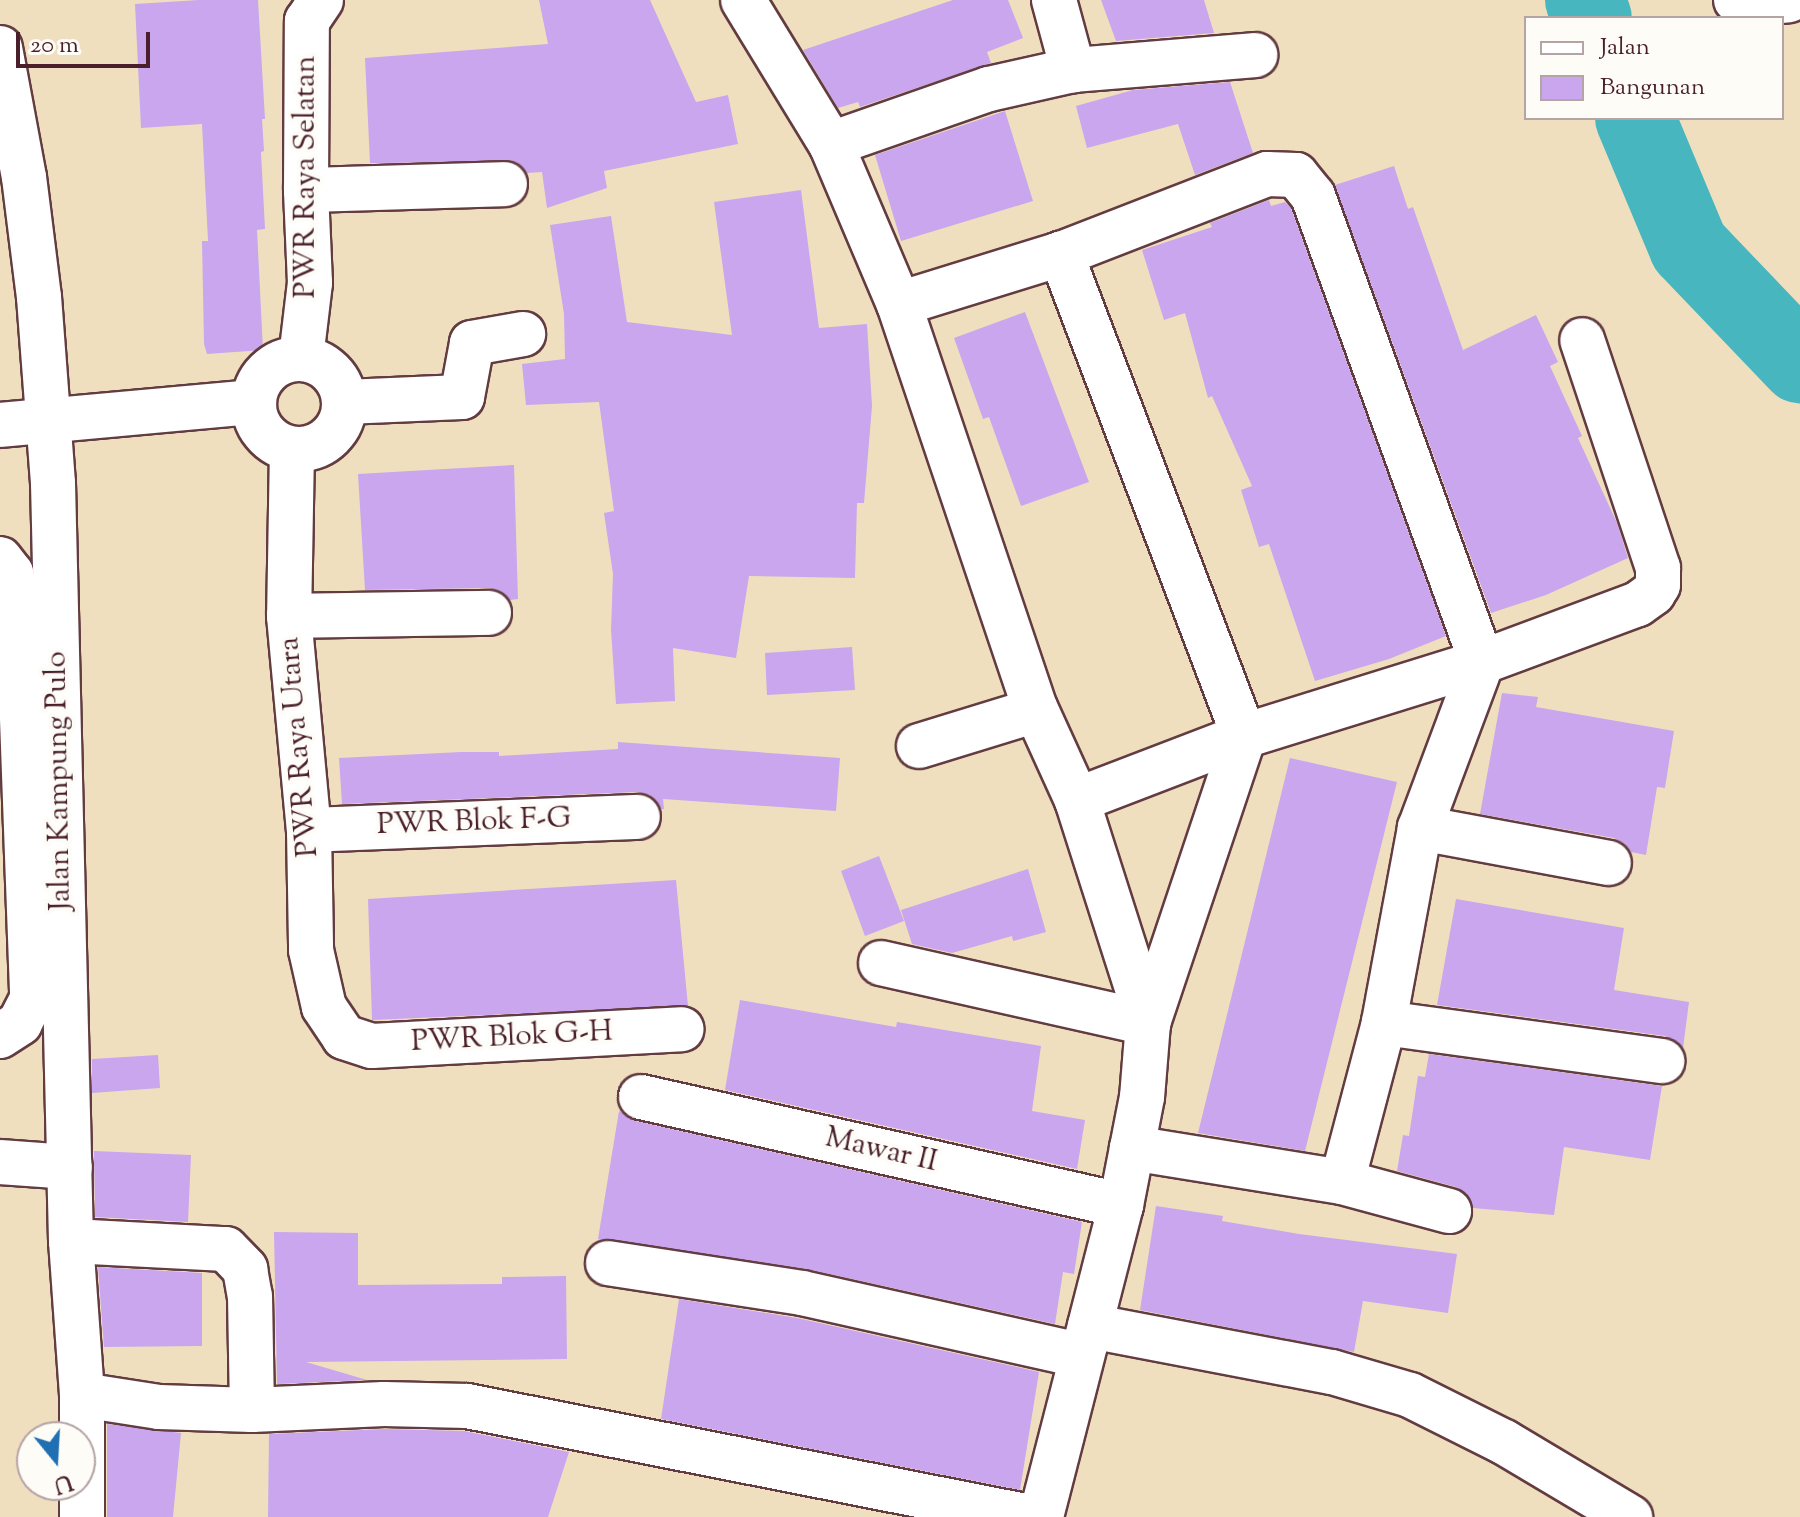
<!DOCTYPE html>
<style>
body{margin:0}
#map{position:relative;width:1800px;height:1517px;overflow:hidden;background:#f0dfbe;font-family:"Sorts Mill Goudy",serif}
div>[style]{position:absolute}
.river>*{height:80px;margin:-40px;padding:0 40px;transform-origin:40px;border-radius:40px;background:#47b6bf}
.building>*{inset:0;background:#c9a6ed}
.roads{filter:drop-shadow(2px 0 #633c41) drop-shadow(-2px 0 #633c41) drop-shadow(0 2px #633c41) drop-shadow(0 -2px #633c41)}
.minor>*{height:44px;margin:-22px;padding:0 22px;transform-origin:22px;border-radius:22px;background:#fff}
.minor>.ring{margin:-22px;padding:0;box-sizing:content-box;background:none;border:44px solid #fff;border-radius:50%}
span{translate:-50% -50%;white-space:nowrap;text-align:center;line-height:1.15;-webkit-text-stroke:8px #fdfcf7;paint-order:stroke}
.street-label{font-size:30px;color:#4a1f2b}
.legend{position:absolute;left:1524px;top:16px;width:260px;height:104px;box-sizing:border-box;background:#fdfcf7;border:2px solid #b5a4a5;margin:0;padding:10px 14px;list-style:none;font-size:24px;color:#4a1f2b}
.legend li{display:flex;align-items:center;gap:16px;height:40px}
.legend b{width:40px;border:2px solid #b5a4a5}
.north{position:absolute;left:16px;top:1421px;width:80px;height:80px;box-sizing:border-box;background:#fdfcf7;border:2px solid #b5a4a5;border-radius:50%;rotate:162deg;font-size:22px;font-weight:700;line-height:32px;text-align:center;color:#4a1f2b}
.north::after{content:'';display:block;margin:auto;width:28px;height:36px;background:#1f6fb2;clip-path:polygon(50% 0,100% 100%,50% 72%,0 100%)}
.scale{position:absolute;left:16px;top:32px;width:134px;height:36px;box-sizing:border-box;border:4px solid #4a1f2b;border-top:0;padding-left:10px;font-size:24px;line-height:28px;white-space:nowrap;color:#4a1f2b;-webkit-text-stroke:6px #fdfcf7;paint-order:stroke}
</style>
<div id="map">
<div class="river">
<div style="left:1585px;top:0;width:19px;rotate:69deg"></div>
<div style="left:1635px;top:118px;width:140px;rotate:67.3deg"></div>
<div style="left:1689px;top:247px;width:161px;rotate:46.3deg"></div>
</div>
<div class="building">
<div style="clip-path:polygon(199px 0,258px 0,265px 119px,262px 119px,264px 151px,261px 152px,265px 229px,257px 230px,263px 350px,207px 354px,204px 344px,202px 241px,208px 241px,202px 124px,141px 128px,135px 4px)"></div>
<div style="clip-path:polygon(539px 0,650px 0,696px 102px,728px 95px,738px 144px,604px 171px,607px 188px,547px 208px,542px 172px,527px 173px,516px 162px,370px 163px,365px 58px,548px 44px)"></div>
<div style="clip-path:polygon(953px 0,1008px 0,1023px 38px,987px 52px,991px 63px,860px 107px,858px 102px,838px 108px,803px 50px)"></div>
<div style="clip-path:polygon(1101px 0,1204px 0,1214px 33px,1116px 41px)"></div>
<div style="clip-path:polygon(1230px 82px,1253px 153px,1195px 175px,1178px 124px,1087px 148px,1076px 106px,1133px 90px)"></div>
<div style="clip-path:polygon(1005px 111px,1033px 201px,901px 241px,875px 155px)"></div>
<div style="clip-path:polygon(1394px 166px,1408px 209px,1413px 207px,1463px 350px,1536px 315px,1558px 362px,1550px 366px,1582px 436px,1578px 438px,1617px 523px,1628px 558px,1546px 595px,1491px 613px,1335px 185px)"></div>
<div style="clip-path:polygon(801px 190px,819px 328px,867px 324px,872px 406px,864px 503px,857px 503px,855px 578px,749px 576px,736px 658px,673px 648px,675px 701px,616px 704px,611px 630px,613px 574px,604px 513px,614px 511px,599px 402px,526px 405px,522px 364px,565px 359px,564px 314px,550px 225px,611px 216px,627px 322px,732px 335px,714px 202px)"></div>
<div style="clip-path:polygon(1269px 200px,1271px 206px,1285px 202px,1291px 208px,1446px 636px,1389px 659px,1315px 681px,1269px 544px,1259px 547px,1241px 490px,1252px 486px,1212px 396px,1208px 398px,1185px 313px,1164px 320px,1142px 250px,1212px 227px,1210px 223px)"></div>
<div style="clip-path:polygon(1025px 312px,1089px 482px,1021px 506px,989px 417px,983px 419px,954px 338px)"></div>
<div style="clip-path:polygon(514px 465px,518px 599px,510px 600px,500px 591px,489px 588px,365px 590px,358px 474px)"></div>
<div style="clip-path:polygon(852px 647px,855px 690px,767px 695px,765px 653px)"></div>
<div style="clip-path:polygon(1502px 693px,1538px 697px,1536px 707px,1674px 731px,1665px 788px,1657px 787px,1646px 855px,1631px 852px,1625px 844px,1614px 838px,1480px 814px)"></div>
<div style="clip-path:polygon(618px 742px,840px 758px,836px 811px,663px 799px,664px 809px,661px 809px,650px 795px,637px 792px,342px 804px,339px 758px,461px 752px,499px 752px,499px 756px,618px 749px)"></div>
<div style="clip-path:polygon(1290px 758px,1397px 782px,1305px 1151px,1198px 1133px)"></div>
<div style="clip-path:polygon(879px 856px,904px 921px,865px 936px,841px 871px)"></div>
<div style="clip-path:polygon(1028px 869px,1046px 932px,1013px 941px,1012px 936px,952px 953px,912px 944px,901px 910px)"></div>
<div style="clip-path:polygon(676px 880px,688px 1006px,372px 1020px,368px 899px)"></div>
<div style="clip-path:polygon(1456px 899px,1624px 928px,1614px 990px,1689px 1002px,1683px 1048px,1665px 1036px,1437px 1005px)"></div>
<div style="clip-path:polygon(740px 1000px,896px 1027px,897px 1022px,1041px 1046px,1032px 1111px,1085px 1120px,1077px 1169px,725px 1090px)"></div>
<div style="clip-path:polygon(1429px 1054px,1662px 1086px,1650px 1160px,1564px 1147px,1554px 1215px,1473px 1208px,1467px 1194px,1456px 1187px,1397px 1171px,1403px 1135px,1409px 1136px,1418px 1076px,1425px 1077px)"></div>
<div style="clip-path:polygon(158px 1055px,160px 1088px,92px 1093px,92px 1059px)"></div>
<div style="clip-path:polygon(619px 1111px,636px 1121px,1082px 1222px,1074px 1274px,1063px 1272px,1055px 1324px,807px 1269px,598px 1239px)"></div>
<div style="clip-path:polygon(94px 1151px,191px 1155px,188px 1222px,95px 1217px)"></div>
<div style="clip-path:polygon(1156px 1206px,1223px 1216px,1222px 1221px,1299px 1234px,1457px 1254px,1448px 1313px,1363px 1301px,1354px 1352px,1140px 1310px)"></div>
<div style="clip-path:polygon(274px 1232px,358px 1233px,358px 1285px,502px 1284px,502px 1277px,566px 1276px,567px 1359px,306px 1362px,367px 1380px,277px 1384px)"></div>
<div style="clip-path:polygon(98px 1267px,202px 1273px,202px 1346px,104px 1347px)"></div>
<div style="clip-path:polygon(679px 1299px,797px 1318px,1039px 1372px,1020px 1490px,661px 1419px)"></div>
<div style="clip-path:polygon(107px 1424px,181px 1433px,173px 1517px,107px 1517px)"></div>
<div style="clip-path:polygon(384px 1429px,464px 1431px,569px 1452px,548px 1517px,268px 1517px,269px 1434px)"></div>
</div>
<div class="roads">
<div class="minor">
<div style="left:743px;top:0;width:169px;rotate:58.6deg"></div>
<div style="left:831px;top:144px;width:174px;rotate:67deg"></div>
<div style="left:899px;top:304px;width:428px;rotate:71.4deg"></div>
<div style="left:1036px;top:710px;width:99px;rotate:65.5deg"></div>
<div style="left:1077px;top:800px;width:234px;rotate:72.3deg"></div>
<div style="left:1148px;top:1023px;width:74px;rotate:94.6deg"></div>
<div style="left:1142px;top:1097px;width:110px;rotate:101deg"></div>
<div style="left:1121px;top:1205px;width:322px;rotate:104.4deg"></div>
<div style="left:1054px;top:0;width:73px;rotate:74.8deg"></div>
<div style="left:1736px;top:0;width:21px;rotate:8deg"></div>
<div style="left:1757px;top:3px;width:32px;rotate:-5deg"></div>
<div style="left:0;top:48px;width:131px;rotate:79.5deg"></div>
<div style="left:24px;top:177px;width:121px;rotate:82.9deg"></div>
<div style="left:39px;top:297px;width:187px;rotate:85.7deg"></div>
<div style="left:53px;top:483px;width:758px;rotate:88.64deg"></div>
<div style="left:71px;top:1241px;width:154px;rotate:85.9deg"></div>
<div style="left:82px;top:1395px;width:122px;rotate:90deg"></div>
<div style="left:831px;top:144px;width:167px;rotate:-19.2deg"></div>
<div style="left:989px;top:89px;width:86px;rotate:-12.7deg"></div>
<div style="left:1073px;top:70px;width:183px;rotate:-4.7deg"></div>
<div style="left:306px;top:190px;width:199px;rotate:-1.7deg"></div>
<div style="left:899px;top:304px;width:170px;rotate:-17.2deg"></div>
<div style="left:1061px;top:254px;width:221px;rotate:-21.2deg"></div>
<div style="left:1267px;top:174px;width:29px;rotate:2deg"></div>
<div style="left:1296px;top:175px;width:27px;rotate:51deg"></div>
<div style="left:1313px;top:196px;width:496px;rotate:70.1deg"></div>
<div style="left:1482px;top:662px;width:177px;rotate:110.5deg"></div>
<div style="left:1420px;top:828px;width:198px;rotate:100.5deg"></div>
<div style="left:1384px;top:1023px;width:164px;rotate:104.8deg"></div>
<div style="left:1342px;top:1182px;width:213px;rotate:-170.8deg"></div>
<div style="left:301px;top:358px;width:76px;rotate:-83.2deg"></div>
<div style="left:310px;top:283px;width:93px;rotate:-92.5deg"></div>
<div style="left:306px;top:190px;width:169px;rotate:-89.7deg"></div>
<div style="left:307px;top:21px;width:25px;rotate:-56deg"></div>
<div class="ring" style="left:254px;top:359px;width:46px;height:46px"></div>
<div style="left:345px;top:402px;width:117px;rotate:-2.4deg"></div>
<div style="left:462px;top:397px;width:55px;rotate:-79.5deg"></div>
<div style="left:472px;top:343px;width:52px;rotate:-10deg"></div>
<div style="left:0;top:425px;width:255px;rotate:-5.2deg"></div>
<div style="left:292px;top:449px;width:167px;rotate:91deg"></div>
<div style="left:289px;top:616px;width:215px;rotate:84.7deg"></div>
<div style="left:309px;top:830px;width:120px;rotate:89deg"></div>
<div style="left:311px;top:950px;width:58px;rotate:77.2deg"></div>
<div style="left:324px;top:1007px;width:36px;rotate:56deg"></div>
<div style="left:344px;top:1037px;width:29px;rotate:18deg"></div>
<div style="left:372px;top:1046px;width:310px;rotate:-3.1deg"></div>
<div style="left:0;top:559px;width:18px;rotate:52deg"></div>
<div style="left:11px;top:573px;width:38px;rotate:79deg"></div>
<div style="left:18px;top:610px;width:389px;rotate:87.9deg"></div>
<div style="left:32px;top:999px;width:27px;rotate:117deg"></div>
<div style="left:20px;top:1023px;width:24px;rotate:147deg"></div>
<div style="left:289px;top:616px;width:200px;rotate:-0.9deg"></div>
<div style="left:919px;top:746px;width:122px;rotate:-17.1deg"></div>
<div style="left:1077px;top:800px;width:179px;rotate:-21deg"></div>
<div style="left:1244px;top:736px;width:249px;rotate:-17.3deg"></div>
<div style="left:1482px;top:662px;width:166px;rotate:-20.4deg"></div>
<div style="left:1638px;top:604px;width:19px;rotate:-36deg"></div>
<div style="left:1653px;top:593px;width:9px;rotate:-58deg"></div>
<div style="left:1658px;top:585px;width:17px;rotate:-90deg"></div>
<div style="left:1658px;top:568px;width:240px;rotate:-108.4deg"></div>
<div style="left:1420px;top:828px;width:192px;rotate:10.5deg"></div>
<div style="left:309px;top:830px;width:329px;rotate:-2.3deg"></div>
<div style="left:881px;top:963px;width:274px;rotate:12.7deg"></div>
<div style="left:1148px;top:1023px;width:303px;rotate:-71.5deg"></div>
<div style="left:1244px;top:736px;width:516px;rotate:-110.79deg"></div>
<div style="left:1384px;top:1023px;width:281px;rotate:7.8deg"></div>
<div style="left:641px;top:1097px;width:492px;rotate:12.7deg"></div>
<div style="left:0;top:1162px;width:70px;rotate:4.1deg"></div>
<div style="left:1342px;top:1182px;width:111px;rotate:15.2deg"></div>
<div style="left:71px;top:1241px;width:155px;rotate:3deg"></div>
<div style="left:226px;top:1249px;width:28px;rotate:46deg"></div>
<div style="left:245px;top:1269px;width:27px;rotate:80deg"></div>
<div style="left:250px;top:1296px;width:114px;rotate:89deg"></div>
<div style="left:608px;top:1263px;width:196px;rotate:8.8deg"></div>
<div style="left:802px;top:1293px;width:285px;rotate:12.6deg"></div>
<div style="left:1090px;top:1326px;width:246px;rotate:10.8deg"></div>
<div style="left:1332px;top:1372px;width:81px;rotate:16.4deg"></div>
<div style="left:1410px;top:1395px;width:105px;rotate:26.6deg"></div>
<div style="left:1504px;top:1442px;width:147px;rotate:30.8deg"></div>
<div style="left:82px;top:1395px;width:78px;rotate:8.9deg"></div>
<div style="left:159px;top:1407px;width:93px;rotate:1.8deg"></div>
<div style="left:252px;top:1410px;width:132px;rotate:-2.6deg"></div>
<div style="left:384px;top:1404px;width:83px;rotate:1.4deg"></div>
<div style="left:467px;top:1406px;width:574px;rotate:11.15deg"></div>
</div>
</div>
<div class="street-label">
<span style="left:307px;top:177px;rotate:-90deg">PWR Raya Selatan</span>
<span style="left:300px;top:747px;rotate:-95deg">PWR Raya Utara</span>
<span style="left:60px;top:781px;rotate:-91deg">Jalan Kampung Pulo</span>
<span style="left:474px;top:823px;rotate:-2deg">PWR Blok F-G</span>
<span style="left:512px;top:1038px;rotate:-3deg">PWR Blok G-H</span>
<span style="left:881px;top:1151px;rotate:13deg">Mawar II</span>
</div>
<ul class="legend">
<li><b style="height:10px;background:#fff"></b>Jalan</li>
<li><b style="height:22px;background:#c9a6ed"></b>Bangunan</li>
</ul>
<div class="north">U</div>
<div class="scale">20 m</div>
</div>
